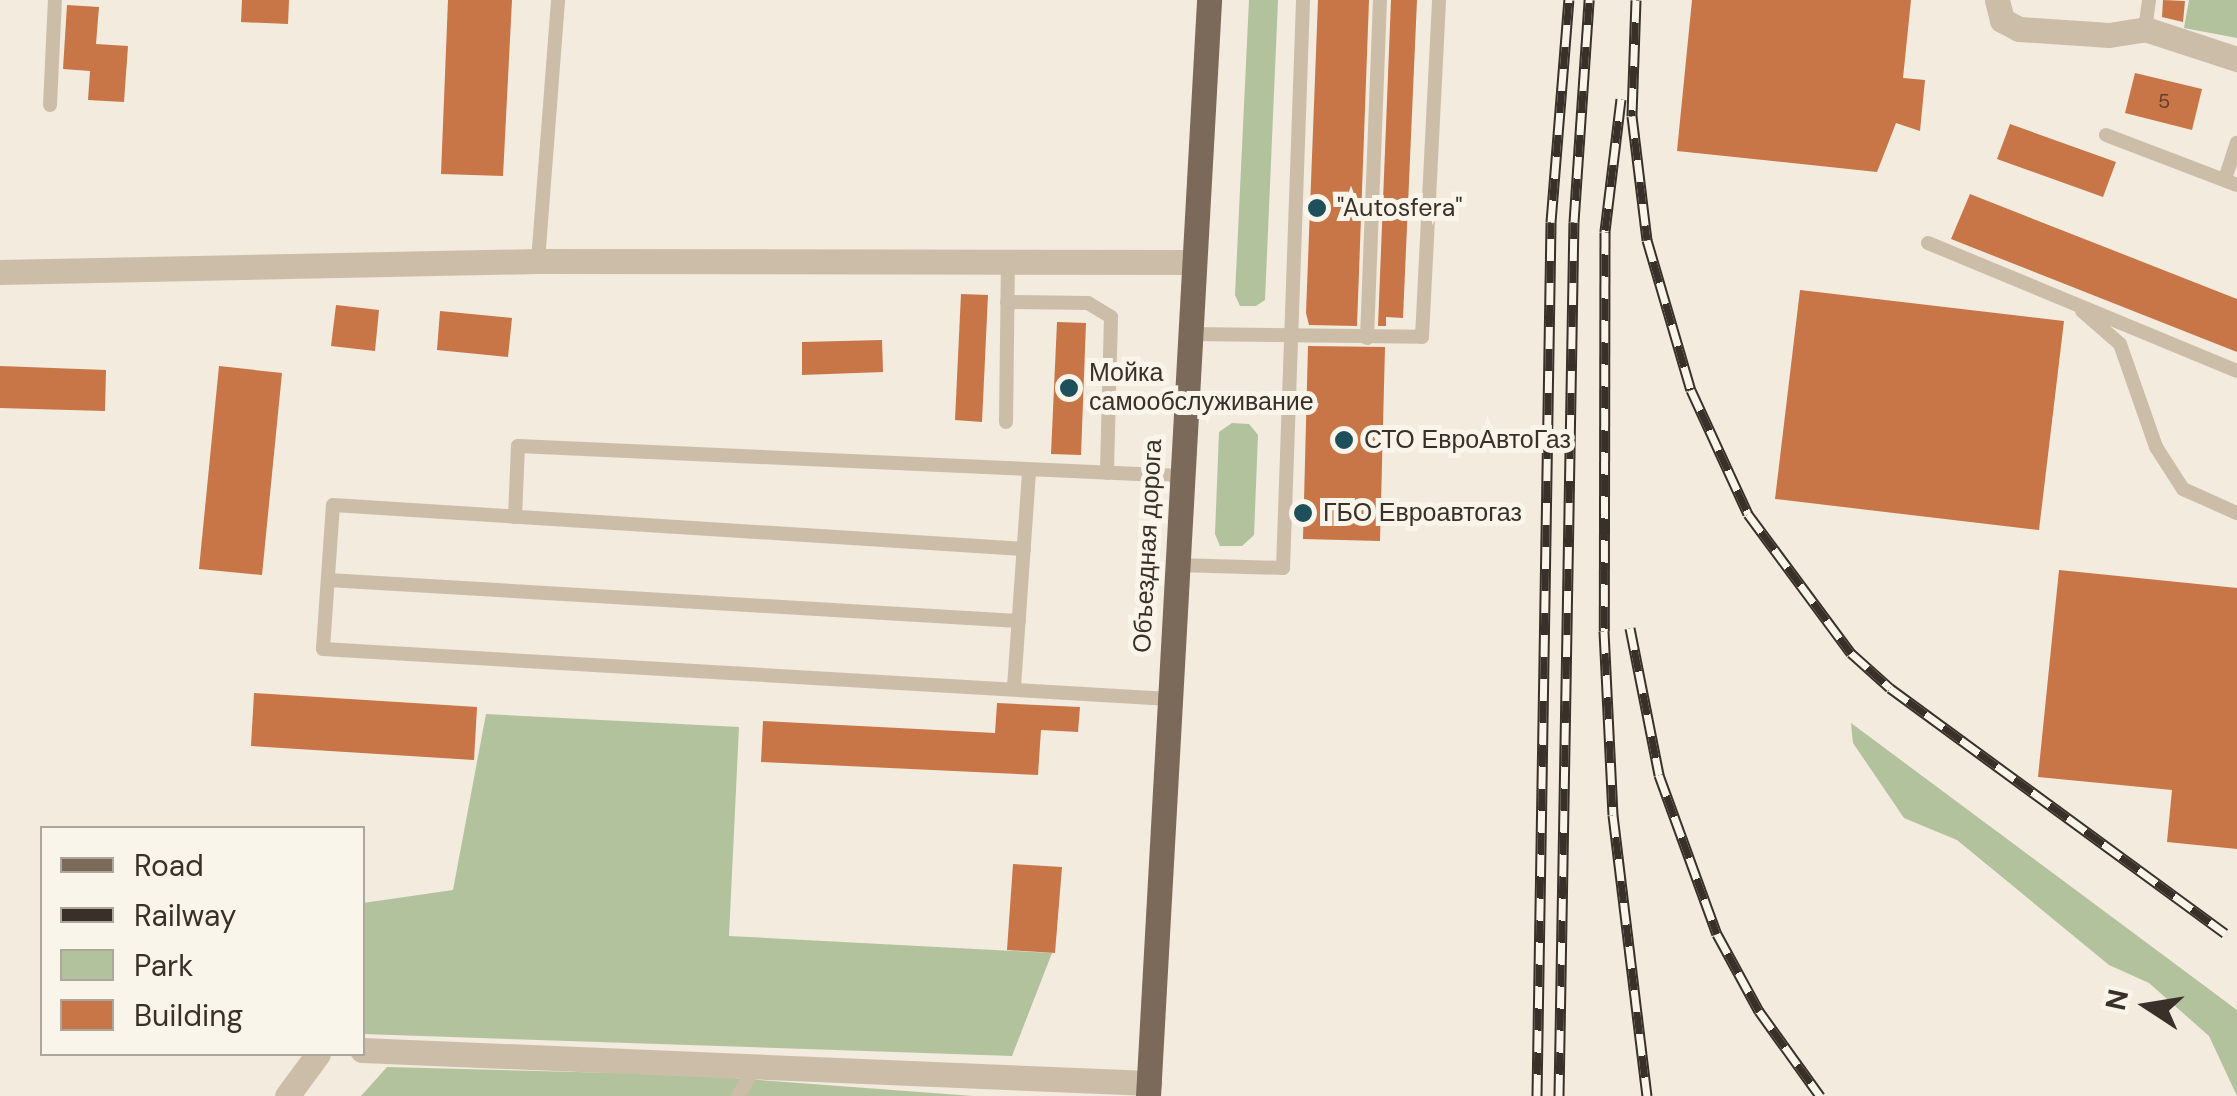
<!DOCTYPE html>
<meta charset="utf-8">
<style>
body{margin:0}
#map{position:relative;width:2237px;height:1096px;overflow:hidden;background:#f3ebde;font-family:"DM Sans",sans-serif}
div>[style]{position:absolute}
.green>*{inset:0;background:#b2c29d}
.building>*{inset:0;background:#c87547}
.lane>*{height:14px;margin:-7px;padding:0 7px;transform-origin:7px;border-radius:7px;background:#ccbda9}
.street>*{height:25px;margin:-12.5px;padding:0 12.5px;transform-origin:12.5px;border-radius:12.5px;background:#ccbda9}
.primary>*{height:25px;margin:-12.5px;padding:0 12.5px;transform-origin:12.5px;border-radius:12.5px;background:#7b695a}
.rail>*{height:11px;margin-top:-5.5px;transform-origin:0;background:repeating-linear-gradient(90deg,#faf5ea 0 22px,#393029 0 44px);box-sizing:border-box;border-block:2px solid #393029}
.dots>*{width:28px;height:28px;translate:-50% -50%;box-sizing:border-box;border:5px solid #faf5ea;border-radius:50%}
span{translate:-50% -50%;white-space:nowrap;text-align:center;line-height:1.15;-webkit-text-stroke:10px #faf5ea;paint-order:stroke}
.number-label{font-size:20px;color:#5d4130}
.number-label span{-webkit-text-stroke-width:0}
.poi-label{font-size:25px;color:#393029}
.left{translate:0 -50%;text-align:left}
.street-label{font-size:25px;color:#393029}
.legend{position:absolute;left:40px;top:826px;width:325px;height:230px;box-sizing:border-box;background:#faf5ea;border:2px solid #ada69d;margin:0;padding:12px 18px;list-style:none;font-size:30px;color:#393029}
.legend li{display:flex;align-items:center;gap:20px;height:50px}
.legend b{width:50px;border:2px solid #ada69d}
.north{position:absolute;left:2097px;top:956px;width:100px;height:100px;-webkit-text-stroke:8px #faf5ea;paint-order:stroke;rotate:282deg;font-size:28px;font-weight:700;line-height:40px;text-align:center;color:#393029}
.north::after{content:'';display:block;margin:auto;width:35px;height:45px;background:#393029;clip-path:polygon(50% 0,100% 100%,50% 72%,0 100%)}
</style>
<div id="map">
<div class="green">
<div style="clip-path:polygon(1249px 0,1278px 0,1265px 300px,1256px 306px,1240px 306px,1235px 295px)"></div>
<div style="clip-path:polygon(2189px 0,2237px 0,2237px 38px,2184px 28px)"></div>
<div style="clip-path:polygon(1232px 423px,1249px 424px,1258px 435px,1254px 535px,1242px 546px,1220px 546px,1215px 534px,1219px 432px)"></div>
<div style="clip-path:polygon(486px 714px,739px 727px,729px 936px,1052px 953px,1012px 1056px,363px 1034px,363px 903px,453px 890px)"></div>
<div style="clip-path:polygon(1851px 723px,2237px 1010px,2237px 1096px,2209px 1036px,2149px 983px,2109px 965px,1957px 840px,1904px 818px,1853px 743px)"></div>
<div style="clip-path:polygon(387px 1067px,693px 1075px,973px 1096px,361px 1096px)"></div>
</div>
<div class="building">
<div style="clip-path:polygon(242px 0,289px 0,288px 24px,241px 22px)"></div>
<div style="clip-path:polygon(448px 0,512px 0,503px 176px,441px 174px)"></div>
<div style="clip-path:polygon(1318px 0,1369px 0,1357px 326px,1309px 325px,1306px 313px)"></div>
<div style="clip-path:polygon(1391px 0,1417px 0,1403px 318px,1386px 317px,1386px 326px,1378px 326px)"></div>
<div style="clip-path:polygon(1692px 0,1911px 0,1903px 78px,1925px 80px,1920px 131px,1896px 123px,1877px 172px,1677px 151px)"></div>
<div style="clip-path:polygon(2163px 0,2185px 1px,2183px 22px,2162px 17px)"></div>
<div style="clip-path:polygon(67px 5px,99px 7px,96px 44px,128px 46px,124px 102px,88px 100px,90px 71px,63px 69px)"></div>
<div style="clip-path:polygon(2135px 73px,2202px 89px,2192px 130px,2125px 113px)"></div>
<div style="clip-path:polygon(2010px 124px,2116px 162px,2103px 197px,1997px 159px)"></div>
<div style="clip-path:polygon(1970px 194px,2237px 299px,2237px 352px,1951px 239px)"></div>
<div style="clip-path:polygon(1800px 290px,2064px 321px,2039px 530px,1775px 499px)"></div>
<div style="clip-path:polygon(961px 294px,988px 295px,982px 422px,955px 420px)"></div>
<div style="clip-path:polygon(336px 305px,379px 310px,375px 351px,331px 346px)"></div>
<div style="clip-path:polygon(440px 311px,512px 318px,508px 357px,437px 350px)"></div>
<div style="clip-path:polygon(1057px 322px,1086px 323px,1081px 455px,1051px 454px)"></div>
<div style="clip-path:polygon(882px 340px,883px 372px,802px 375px,802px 342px)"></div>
<div style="clip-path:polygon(1308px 346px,1385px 347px,1380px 541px,1303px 539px)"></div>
<div style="clip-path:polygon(0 366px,106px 370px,105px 411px,0 408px)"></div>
<div style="clip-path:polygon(219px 366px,282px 373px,262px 575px,199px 569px)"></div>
<div style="clip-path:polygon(2059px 570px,2237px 588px,2237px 849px,2167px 842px,2172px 790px,2038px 777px)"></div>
<div style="clip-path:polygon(254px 693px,477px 707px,474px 760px,251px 746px)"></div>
<div style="clip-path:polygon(997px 703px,1080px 707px,1078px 732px,1041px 730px,1038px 775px,761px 762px,763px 721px,995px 733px)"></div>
<div style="clip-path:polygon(1013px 864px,1062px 867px,1055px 953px,1007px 950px)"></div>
</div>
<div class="lane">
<div style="left:2145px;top:29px;width:29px;rotate:-82deg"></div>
<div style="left:50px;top:105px;width:105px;rotate:-87.3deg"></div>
<div style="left:2106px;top:135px;width:140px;rotate:20.9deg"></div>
<div style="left:2225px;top:179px;width:38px;rotate:-72deg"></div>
<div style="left:1928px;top:243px;width:334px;rotate:22.5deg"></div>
<div style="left:538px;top:261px;width:262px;rotate:-85.6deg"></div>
<div style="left:1007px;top:302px;width:81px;rotate:0.7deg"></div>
<div style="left:1088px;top:303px;width:27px;rotate:31deg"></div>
<div style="left:1111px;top:317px;width:156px;rotate:91.5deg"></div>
<div style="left:2082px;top:311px;width:50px;rotate:41deg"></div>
<div style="left:2120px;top:344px;width:109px;rotate:70.7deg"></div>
<div style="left:2156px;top:447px;width:50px;rotate:57.3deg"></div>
<div style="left:2183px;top:489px;width:59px;rotate:24deg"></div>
<div style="left:1190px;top:334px;width:232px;rotate:0.7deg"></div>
<div style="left:1422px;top:337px;width:337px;rotate:-87.1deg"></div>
<div style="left:1367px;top:338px;width:338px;rotate:-87.8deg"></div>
<div style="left:1006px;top:422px;width:163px;rotate:-89.3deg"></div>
<div style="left:515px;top:517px;width:71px;rotate:-87.6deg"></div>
<div style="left:518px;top:446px;width:665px;rotate:2.59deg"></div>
<div style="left:1024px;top:549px;width:692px;rotate:-176.36deg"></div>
<div style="left:333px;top:505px;width:144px;rotate:94deg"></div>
<div style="left:323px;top:649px;width:848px;rotate:3.38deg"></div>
<div style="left:1177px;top:565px;width:106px;rotate:1.6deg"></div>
<div style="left:1283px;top:568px;width:568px;rotate:-87.98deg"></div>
<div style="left:328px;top:580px;width:692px;rotate:3.4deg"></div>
<div style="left:1014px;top:687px;width:217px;rotate:-86deg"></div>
<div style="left:738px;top:1096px;width:35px;rotate:-59deg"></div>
</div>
<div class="street">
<div style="left:1997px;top:0;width:21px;rotate:76deg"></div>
<div style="left:2002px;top:20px;width:19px;rotate:28deg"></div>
<div style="left:2019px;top:29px;width:90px;rotate:3.8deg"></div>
<div style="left:2109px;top:35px;width:36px;rotate:-9deg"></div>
<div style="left:2145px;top:29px;width:97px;rotate:18.1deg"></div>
<div style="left:0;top:272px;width:538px;rotate:-1.17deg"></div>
<div style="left:538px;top:261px;width:656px;rotate:0.09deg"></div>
<div style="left:362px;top:1050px;width:788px;rotate:2.4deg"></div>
<div style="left:287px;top:1096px;width:52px;rotate:-53.6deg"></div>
</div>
<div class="primary">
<div style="left:1148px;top:1096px;width:1098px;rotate:-86.81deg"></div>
</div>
<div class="rail">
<div style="left:1636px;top:0;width:116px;rotate:92deg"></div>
<div style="left:1632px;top:116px;width:125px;rotate:83.1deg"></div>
<div style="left:1647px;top:240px;width:156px;rotate:73.7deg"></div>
<div style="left:1691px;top:390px;width:136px;rotate:65.3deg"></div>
<div style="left:1748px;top:514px;width:173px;rotate:53.5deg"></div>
<div style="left:1851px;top:653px;width:52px;rotate:41.9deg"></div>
<div style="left:1890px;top:688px;width:415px;rotate:36.2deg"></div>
<div style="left:1621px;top:99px;width:134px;rotate:96.9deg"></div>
<div style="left:1605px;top:232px;width:399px;rotate:90.1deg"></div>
<div style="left:1604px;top:631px;width:184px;rotate:87.2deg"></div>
<div style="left:1613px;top:815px;width:283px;rotate:83.1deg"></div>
<div style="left:1630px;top:628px;width:150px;rotate:78.8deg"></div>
<div style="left:1659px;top:775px;width:169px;rotate:70deg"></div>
<div style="left:1717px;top:934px;width:88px;rotate:61.4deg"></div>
<div style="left:1759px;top:1011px;width:105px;rotate:54.3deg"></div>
<div style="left:1537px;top:1096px;width:874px;rotate:-89.08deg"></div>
<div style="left:1551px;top:222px;width:223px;rotate:-85.4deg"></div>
<div style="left:1559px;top:1096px;width:874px;rotate:-89.02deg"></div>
<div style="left:1574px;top:222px;width:223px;rotate:-86.1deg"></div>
</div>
<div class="dots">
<div style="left:1317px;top:208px;background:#1e505b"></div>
<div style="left:1069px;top:388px;background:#1e505b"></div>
<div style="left:1344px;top:440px;background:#1e505b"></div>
<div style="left:1303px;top:513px;background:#1e505b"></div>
</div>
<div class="number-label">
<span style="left:2164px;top:101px">5</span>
</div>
<div class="poi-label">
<span class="left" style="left:1337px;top:208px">"Autosfera"</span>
<span class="left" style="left:1089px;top:388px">Мойка<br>самообслуживание</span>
<span class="left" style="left:1364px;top:440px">СТО ЕвроАвтоГаз</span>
<span class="left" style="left:1323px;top:513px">ГБО Евроавтогаз</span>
</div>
<div class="street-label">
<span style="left:1148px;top:546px;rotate:-87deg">Объездная дорога</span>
</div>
<ul class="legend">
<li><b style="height:12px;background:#7b695a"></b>Road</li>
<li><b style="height:12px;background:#393029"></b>Railway</li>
<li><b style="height:28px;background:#b2c29d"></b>Park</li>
<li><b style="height:28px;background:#c87547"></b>Building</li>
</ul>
<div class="north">N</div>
</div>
